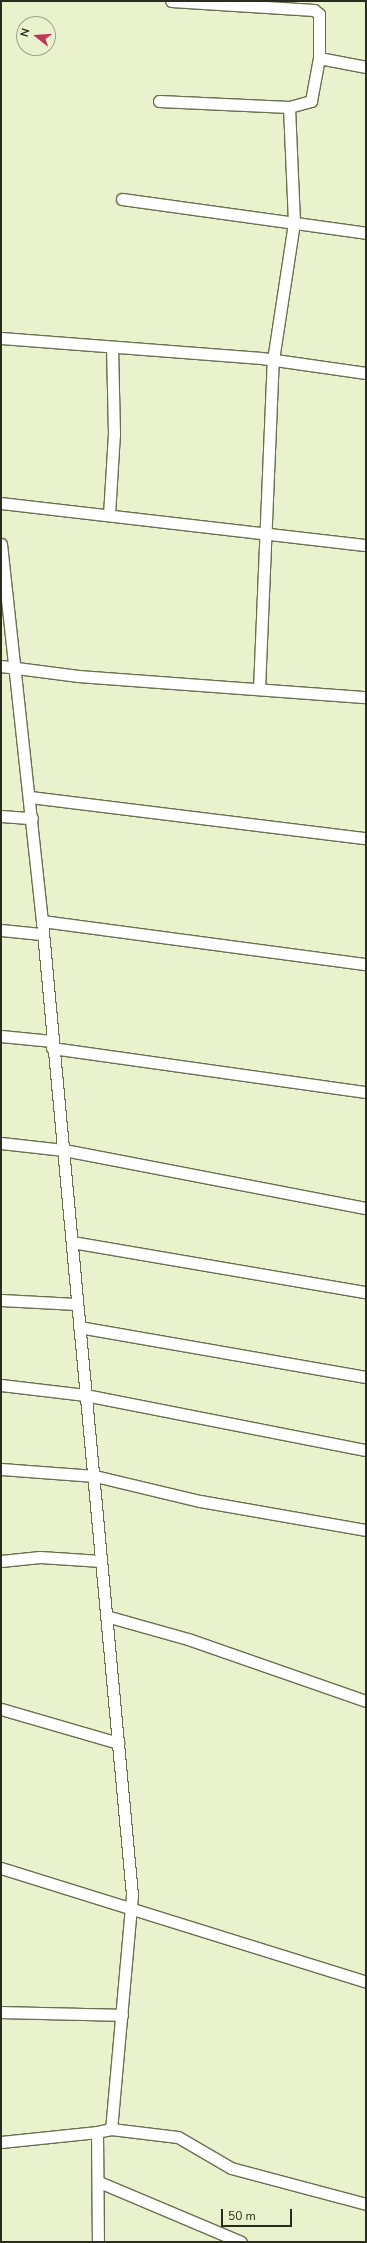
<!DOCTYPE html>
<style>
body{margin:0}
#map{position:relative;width:367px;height:2243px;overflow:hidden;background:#eaf2cd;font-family:"Nunito Sans",sans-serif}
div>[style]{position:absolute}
.roads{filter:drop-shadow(1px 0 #696f4f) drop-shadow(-1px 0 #696f4f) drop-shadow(0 1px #696f4f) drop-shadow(0 -1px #696f4f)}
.minor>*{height:11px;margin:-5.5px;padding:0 5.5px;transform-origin:5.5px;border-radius:5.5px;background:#fff}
span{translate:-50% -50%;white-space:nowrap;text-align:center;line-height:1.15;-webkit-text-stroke:3.5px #eaf2cd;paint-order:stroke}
.frame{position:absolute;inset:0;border:2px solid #292c1e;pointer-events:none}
.north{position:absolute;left:16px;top:16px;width:40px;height:40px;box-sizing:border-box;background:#eaf2cd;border:1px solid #9da387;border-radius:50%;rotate:287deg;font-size:11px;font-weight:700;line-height:16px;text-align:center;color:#292c1e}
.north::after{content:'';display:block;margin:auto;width:14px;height:18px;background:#c4355b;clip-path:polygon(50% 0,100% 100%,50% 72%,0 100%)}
.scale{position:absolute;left:221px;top:2209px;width:71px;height:18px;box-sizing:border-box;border:2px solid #292c1e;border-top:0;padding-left:5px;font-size:12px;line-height:14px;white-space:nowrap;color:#292c1e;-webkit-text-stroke:3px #eaf2cd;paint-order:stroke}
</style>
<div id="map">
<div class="roads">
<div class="minor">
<div style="left:319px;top:58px;width:48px;rotate:10.8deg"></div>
<div style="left:159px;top:101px;width:130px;rotate:2.6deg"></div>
<div style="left:289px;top:107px;width:23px;rotate:-15deg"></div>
<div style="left:311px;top:101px;width:44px;rotate:-79.5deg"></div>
<div style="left:319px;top:58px;width:44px;rotate:-90deg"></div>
<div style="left:319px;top:14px;width:6px;rotate:-141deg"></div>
<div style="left:314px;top:10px;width:143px;rotate:-176.4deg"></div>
<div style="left:122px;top:199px;width:246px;rotate:7.9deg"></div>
<div style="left:1px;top:338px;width:261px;rotate:4.4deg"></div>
<div style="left:261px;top:358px;width:106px;rotate:8.1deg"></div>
<div style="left:1px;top:503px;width:367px;rotate:6.6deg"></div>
<div style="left:109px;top:515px;width:81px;rotate:-86.5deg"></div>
<div style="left:114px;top:434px;width:87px;rotate:-91.3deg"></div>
<div style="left:1px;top:544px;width:379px;rotate:83.8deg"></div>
<div style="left:42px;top:921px;width:978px;rotate:84.72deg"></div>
<div style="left:132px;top:1895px;width:235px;rotate:95.1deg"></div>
<div style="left:111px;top:2129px;width:14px;rotate:168deg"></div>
<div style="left:97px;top:2132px;width:110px;rotate:89.5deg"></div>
<div style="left:1px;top:666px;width:78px;rotate:7.4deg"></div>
<div style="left:78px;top:676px;width:289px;rotate:4.2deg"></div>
<div style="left:259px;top:689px;width:329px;rotate:-87.6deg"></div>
<div style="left:273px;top:360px;width:140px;rotate:-81.3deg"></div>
<div style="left:294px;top:222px;width:115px;rotate:-92.5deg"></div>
<div style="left:30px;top:797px;width:338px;rotate:7deg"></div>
<div style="left:1px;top:816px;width:31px;rotate:4deg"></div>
<div style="left:42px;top:921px;width:327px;rotate:7.6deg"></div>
<div style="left:1px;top:930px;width:40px;rotate:5.7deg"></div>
<div style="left:1px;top:1036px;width:51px;rotate:5.6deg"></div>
<div style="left:52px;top:1048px;width:317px;rotate:8deg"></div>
<div style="left:1px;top:1143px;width:63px;rotate:6.3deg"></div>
<div style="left:64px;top:1150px;width:308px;rotate:10.9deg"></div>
<div style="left:72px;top:1242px;width:298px;rotate:9.7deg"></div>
<div style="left:1px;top:1300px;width:75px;rotate:3.1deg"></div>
<div style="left:79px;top:1327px;width:291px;rotate:9.9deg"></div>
<div style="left:1px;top:1385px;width:85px;rotate:6.8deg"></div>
<div style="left:85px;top:1395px;width:286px;rotate:11.1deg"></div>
<div style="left:1px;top:1469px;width:94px;rotate:4.3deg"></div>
<div style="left:95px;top:1476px;width:108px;rotate:13.4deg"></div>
<div style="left:200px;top:1501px;width:169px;rotate:9.9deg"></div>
<div style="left:1px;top:1561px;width:39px;rotate:-6deg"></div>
<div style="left:40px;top:1557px;width:61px;rotate:3.8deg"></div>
<div style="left:106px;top:1616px;width:85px;rotate:15.7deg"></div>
<div style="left:188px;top:1639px;width:188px;rotate:19.2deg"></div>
<div style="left:1px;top:1709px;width:122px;rotate:16.2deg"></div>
<div style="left:1px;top:1868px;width:382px;rotate:17.3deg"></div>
<div style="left:1px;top:2012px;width:121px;rotate:1.4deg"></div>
<div style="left:111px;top:2129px;width:67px;rotate:6.8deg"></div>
<div style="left:178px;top:2137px;width:61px;rotate:30.3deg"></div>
<div style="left:231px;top:2168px;width:140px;rotate:14.9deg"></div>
<div style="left:1px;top:2142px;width:97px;rotate:-5.9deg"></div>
<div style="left:99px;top:2182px;width:154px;rotate:22.9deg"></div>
</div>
</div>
<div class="frame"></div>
<div class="north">N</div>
<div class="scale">50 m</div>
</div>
